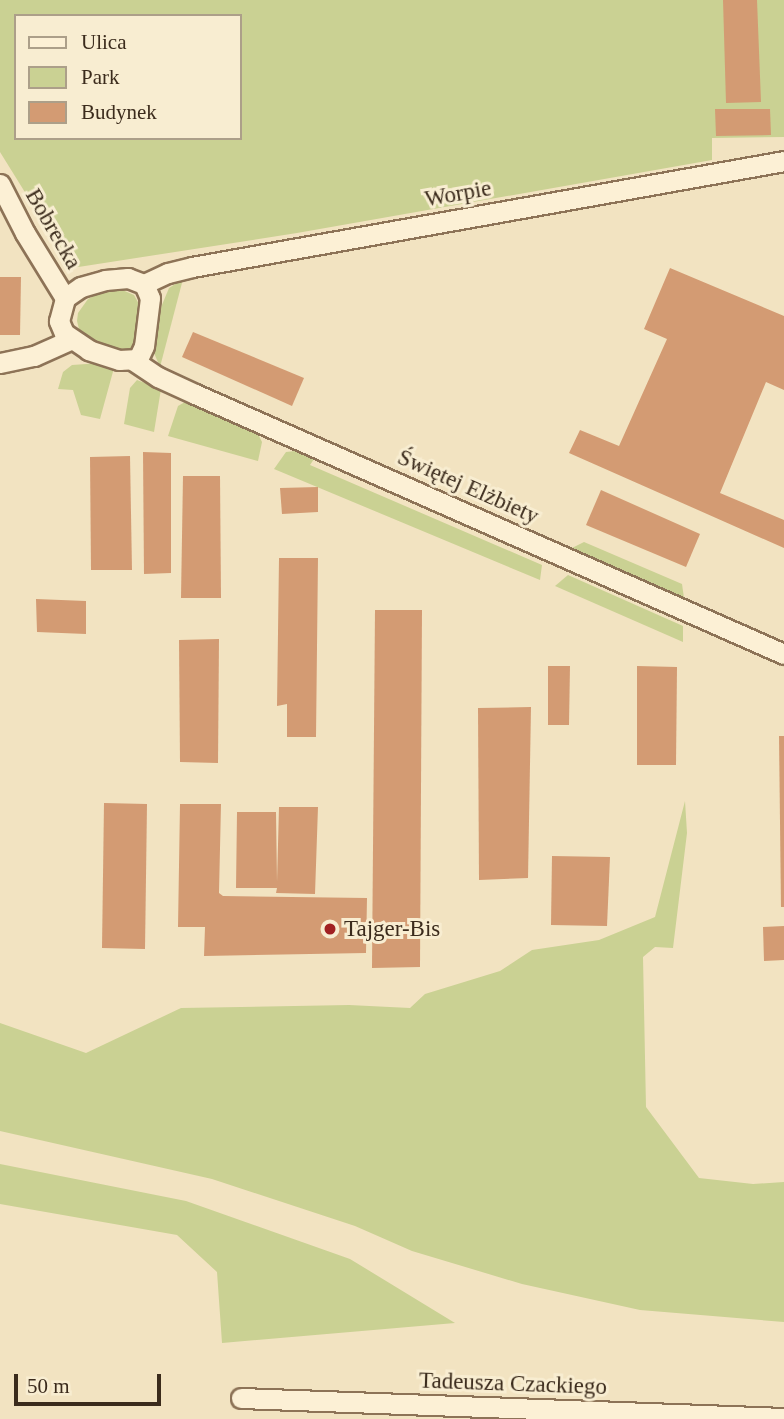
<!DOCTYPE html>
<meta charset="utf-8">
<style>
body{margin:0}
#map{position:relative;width:784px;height:1419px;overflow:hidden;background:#f2e3c1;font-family:Georgia,serif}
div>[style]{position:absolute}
.green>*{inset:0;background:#cad193}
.building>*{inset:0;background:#d39b73}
.roads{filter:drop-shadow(2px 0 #8d7357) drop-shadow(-2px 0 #8d7357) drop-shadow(0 2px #8d7357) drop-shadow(0 -2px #8d7357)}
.minor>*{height:19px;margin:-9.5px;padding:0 9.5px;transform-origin:9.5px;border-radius:9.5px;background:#fcf0d5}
.dots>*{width:19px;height:19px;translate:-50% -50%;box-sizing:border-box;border:4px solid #f8edd1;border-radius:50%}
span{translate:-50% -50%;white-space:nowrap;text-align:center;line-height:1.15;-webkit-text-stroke:6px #f8edd1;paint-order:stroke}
.street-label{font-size:23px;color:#3b2b1c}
.poi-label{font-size:23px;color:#3b2b1c}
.left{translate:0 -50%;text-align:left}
.legend{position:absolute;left:14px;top:14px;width:228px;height:126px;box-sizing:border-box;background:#f8edd1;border:2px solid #ac9f89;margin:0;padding:9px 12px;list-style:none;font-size:21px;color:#3b2b1c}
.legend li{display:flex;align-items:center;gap:14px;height:35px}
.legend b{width:35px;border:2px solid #ac9f89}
.scale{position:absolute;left:14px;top:1374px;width:147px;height:32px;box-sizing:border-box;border:4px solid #3b2b1c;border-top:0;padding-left:9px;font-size:21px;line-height:24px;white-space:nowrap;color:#3b2b1c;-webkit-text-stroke:5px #f8edd1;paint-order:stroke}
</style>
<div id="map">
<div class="green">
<div style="clip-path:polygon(evenodd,0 0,784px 0,784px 137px,712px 138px,712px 160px,297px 233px,72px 268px,0 152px,0 0,16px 16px,240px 16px,240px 138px,16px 138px,16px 16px)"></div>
<div style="clip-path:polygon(183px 279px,160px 367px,154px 353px,157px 317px,169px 288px)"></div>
<div style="clip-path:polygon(120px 289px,134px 295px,140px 306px,135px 342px,131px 349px,124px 352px,88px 337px,79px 329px,77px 321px,78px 313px,88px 299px,100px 293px)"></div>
<div style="clip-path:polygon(101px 363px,114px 368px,100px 419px,81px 415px,73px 390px,58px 389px,63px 372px,72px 365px)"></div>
<div style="clip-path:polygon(137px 380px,161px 389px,154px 432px,124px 424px,130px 388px)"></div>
<div style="clip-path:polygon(185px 402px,257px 432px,262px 442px,258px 461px,168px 436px,178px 406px)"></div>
<div style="clip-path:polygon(295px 451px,314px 459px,310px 465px,542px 565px,540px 580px,274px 469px,286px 452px)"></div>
<div style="clip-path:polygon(584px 542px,682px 584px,684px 598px,572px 548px)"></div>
<div style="clip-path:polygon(568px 575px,683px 626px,683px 642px,555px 586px)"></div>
<div style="clip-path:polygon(685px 801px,687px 833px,673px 948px,655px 947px,643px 957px,646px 1107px,699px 1178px,753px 1184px,784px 1182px,784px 1322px,640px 1310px,522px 1284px,412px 1251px,355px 1226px,212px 1179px,0 1131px,0 1023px,86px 1053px,181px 1008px,349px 1005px,410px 1008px,425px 994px,500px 971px,532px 950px,599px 940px,655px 917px)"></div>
<div style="clip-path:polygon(0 1164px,186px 1201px,350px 1259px,455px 1323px,222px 1343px,217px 1272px,177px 1235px,0 1204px)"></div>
</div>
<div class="building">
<div style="clip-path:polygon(723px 0,757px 0,761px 102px,726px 103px)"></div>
<div style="clip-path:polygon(715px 109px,770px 109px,771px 135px,716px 136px)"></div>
<div style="clip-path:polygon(670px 268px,784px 316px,784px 390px,766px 382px,720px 493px,784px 520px,784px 548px,569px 453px,580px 430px,619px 446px,667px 339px,644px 329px)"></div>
<div style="clip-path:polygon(0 277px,21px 277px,20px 335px,0 335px)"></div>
<div style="clip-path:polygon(193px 332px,304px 378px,292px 406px,182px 357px)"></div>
<div style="clip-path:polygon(143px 452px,171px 453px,171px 573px,144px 574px)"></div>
<div style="clip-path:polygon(130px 456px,132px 570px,91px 570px,90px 457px)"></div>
<div style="clip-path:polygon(183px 476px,220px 476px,221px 598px,181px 598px)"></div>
<div style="clip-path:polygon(318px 487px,318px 512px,282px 514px,280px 488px)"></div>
<div style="clip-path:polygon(601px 490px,700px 534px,686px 567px,586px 525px)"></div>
<div style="clip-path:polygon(279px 558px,318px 558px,316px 737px,287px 737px,287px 704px,277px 706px)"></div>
<div style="clip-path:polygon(36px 599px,86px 601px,86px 634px,37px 632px)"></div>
<div style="clip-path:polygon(375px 610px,422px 610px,420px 967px,372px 968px)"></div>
<div style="clip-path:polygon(219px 639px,218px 763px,180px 762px,179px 640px)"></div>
<div style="clip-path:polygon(548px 666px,570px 666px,569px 725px,548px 725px)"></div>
<div style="clip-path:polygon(637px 666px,677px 667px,676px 765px,637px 765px)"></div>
<div style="clip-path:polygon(531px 707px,528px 878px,479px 880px,478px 708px)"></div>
<div style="clip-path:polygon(779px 736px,784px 736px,784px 907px,781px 907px)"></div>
<div style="clip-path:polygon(104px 803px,147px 804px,145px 949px,102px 948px)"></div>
<div style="clip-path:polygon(180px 804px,221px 804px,219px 893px,223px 896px,367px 898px,366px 953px,204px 956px,205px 927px,178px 927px)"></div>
<div style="clip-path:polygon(279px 807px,318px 807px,315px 894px,276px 893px,277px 888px,236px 888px,237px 812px,276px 812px,277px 882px)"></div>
<div style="clip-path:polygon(552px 856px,610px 857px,607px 926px,551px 925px)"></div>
<div style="clip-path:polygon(784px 926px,784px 960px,764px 961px,763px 927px)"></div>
</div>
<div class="roads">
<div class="minor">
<div style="left:0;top:184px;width:55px;rotate:63deg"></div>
<div style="left:25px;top:233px;width:76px;rotate:58.4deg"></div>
<div style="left:128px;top:278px;width:17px;rotate:21deg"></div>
<div style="left:144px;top:284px;width:15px;rotate:67deg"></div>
<div style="left:150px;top:298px;width:48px;rotate:97.1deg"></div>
<div style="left:144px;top:346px;width:14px;rotate:115deg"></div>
<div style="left:138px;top:359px;width:19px;rotate:177deg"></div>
<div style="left:119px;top:360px;width:32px;rotate:-162deg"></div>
<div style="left:89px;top:350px;width:30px;rotate:-146deg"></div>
<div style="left:64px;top:333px;width:13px;rotate:-113deg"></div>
<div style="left:59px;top:321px;width:24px;rotate:-75deg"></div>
<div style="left:65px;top:298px;width:19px;rotate:-35deg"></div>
<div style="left:81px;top:287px;width:25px;rotate:-16deg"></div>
<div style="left:105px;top:280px;width:23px;rotate:-5deg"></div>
<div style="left:144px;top:284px;width:26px;rotate:-25deg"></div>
<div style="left:168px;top:273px;width:25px;rotate:-14deg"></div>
<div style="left:192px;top:267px;width:601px;rotate:-10.15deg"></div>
<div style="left:134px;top:361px;width:29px;rotate:34deg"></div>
<div style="left:158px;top:377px;width:41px;rotate:24.7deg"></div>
<div style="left:195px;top:394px;width:644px;rotate:23.82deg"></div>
<div style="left:0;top:363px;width:35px;rotate:-12deg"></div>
<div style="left:34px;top:356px;width:39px;rotate:-24deg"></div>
<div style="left:241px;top:1398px;width:543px;rotate:2.11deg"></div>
</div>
</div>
<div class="dots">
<div style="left:330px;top:929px;background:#a12122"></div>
</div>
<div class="street-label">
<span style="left:458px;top:194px;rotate:-10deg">Worpie</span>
<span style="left:53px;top:229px;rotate:60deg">Bobrecka</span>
<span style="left:468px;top:487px;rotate:24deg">Świętej Elżbiety</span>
<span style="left:513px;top:1384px;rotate:2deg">Tadeusza Czackiego</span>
</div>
<div class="poi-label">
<span class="left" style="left:344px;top:929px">Tajger-Bis</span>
</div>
<ul class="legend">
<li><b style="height:9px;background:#fcf0d5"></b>Ulica</li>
<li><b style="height:19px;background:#cad193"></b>Park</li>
<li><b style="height:19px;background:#d39b73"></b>Budynek</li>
</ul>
<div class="scale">50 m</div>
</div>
